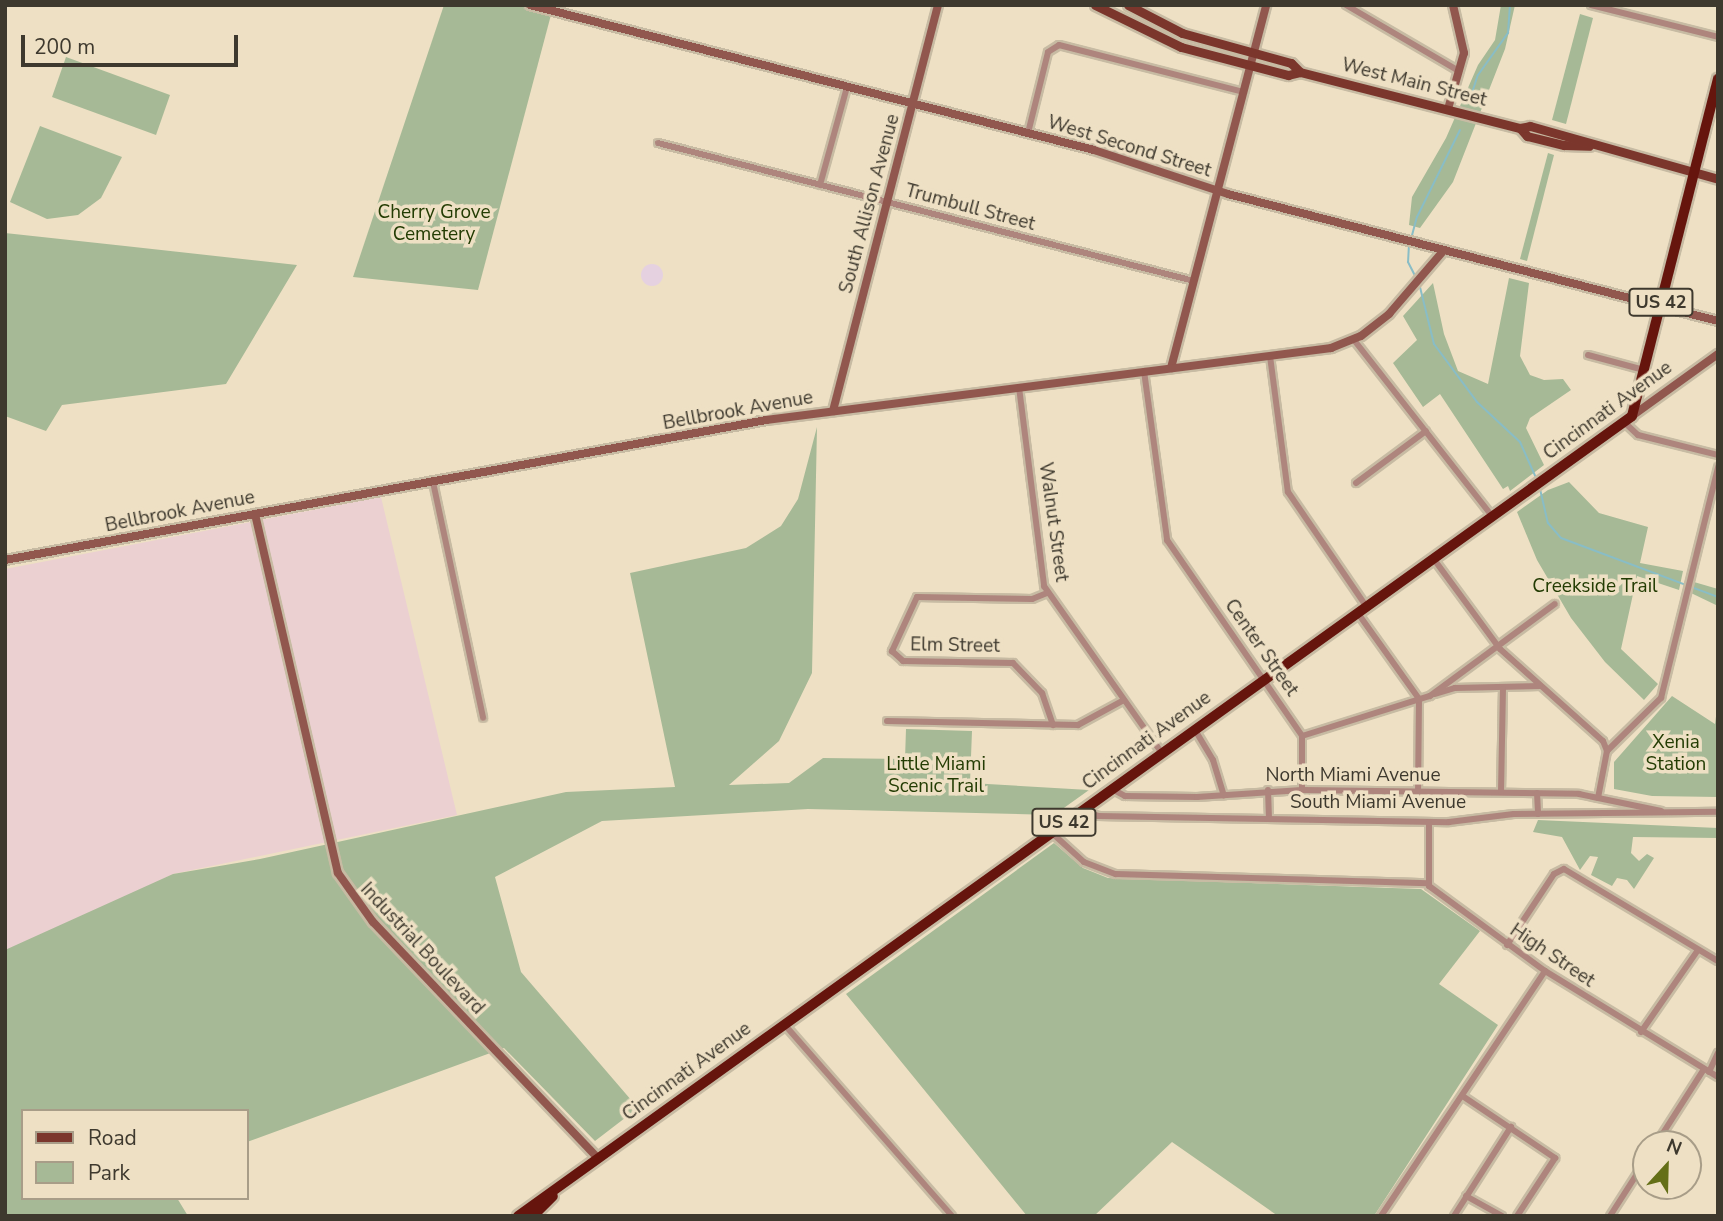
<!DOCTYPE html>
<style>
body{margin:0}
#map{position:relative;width:1723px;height:1221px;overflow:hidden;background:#eee0c4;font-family:"Nunito Sans",sans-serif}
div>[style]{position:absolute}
.commercial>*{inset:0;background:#ebd0d1}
.industrial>*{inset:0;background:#e5d1e0}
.round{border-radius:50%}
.green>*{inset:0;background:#a6b996}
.stream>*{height:2px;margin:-1px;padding:0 1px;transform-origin:1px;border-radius:1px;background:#89bdc6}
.roads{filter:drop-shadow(2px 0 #c7bba3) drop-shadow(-2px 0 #c7bba3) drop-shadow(0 2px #c7bba3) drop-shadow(0 -2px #c7bba3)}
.street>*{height:6px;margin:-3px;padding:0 3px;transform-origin:3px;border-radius:3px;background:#ae857d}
.secondary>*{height:8px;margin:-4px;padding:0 4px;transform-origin:4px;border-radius:4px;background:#91574e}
.primary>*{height:9px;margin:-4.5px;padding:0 4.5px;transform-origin:4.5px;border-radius:4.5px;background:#7b362c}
.highway>*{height:10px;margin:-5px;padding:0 5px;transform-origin:5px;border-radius:5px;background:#66150d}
span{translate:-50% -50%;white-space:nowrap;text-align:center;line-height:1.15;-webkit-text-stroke:7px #eee0c4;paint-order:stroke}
.shield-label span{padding:2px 5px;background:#eee0c4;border:2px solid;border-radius:5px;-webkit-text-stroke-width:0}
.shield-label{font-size:18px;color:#3e392e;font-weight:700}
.street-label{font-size:19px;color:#3e392e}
.park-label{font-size:19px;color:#233c03}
.frame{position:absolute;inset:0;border:7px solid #3e392e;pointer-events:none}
.legend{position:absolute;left:21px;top:1109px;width:228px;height:91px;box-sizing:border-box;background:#eee0c4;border:2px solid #a89d88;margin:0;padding:9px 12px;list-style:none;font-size:21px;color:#3e392e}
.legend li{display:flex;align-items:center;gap:14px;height:35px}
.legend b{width:35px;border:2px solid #a89d88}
.north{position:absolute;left:1632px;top:1130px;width:70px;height:70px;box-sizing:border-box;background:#eee0c4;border:2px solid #a89d88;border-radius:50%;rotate:22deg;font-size:19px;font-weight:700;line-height:28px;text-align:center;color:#3e392e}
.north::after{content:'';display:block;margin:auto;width:24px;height:32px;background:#646f17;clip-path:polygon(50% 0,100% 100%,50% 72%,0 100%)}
.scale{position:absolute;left:21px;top:35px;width:217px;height:32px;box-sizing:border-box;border:4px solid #3e392e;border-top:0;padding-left:9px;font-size:21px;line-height:24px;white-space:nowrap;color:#3e392e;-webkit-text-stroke:5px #eee0c4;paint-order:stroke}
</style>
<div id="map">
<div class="commercial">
<div style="clip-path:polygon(381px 497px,457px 815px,173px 874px,5px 955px,5px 569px)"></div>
</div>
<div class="industrial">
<div class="round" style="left:641px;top:264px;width:22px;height:22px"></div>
</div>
<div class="green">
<div style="clip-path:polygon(444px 5px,530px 5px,552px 11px,478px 290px,353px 277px)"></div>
<div style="clip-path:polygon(1501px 5px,1515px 5px,1505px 49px,1453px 182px,1420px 228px,1409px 225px,1412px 197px,1446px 138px,1478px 65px,1495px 40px)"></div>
<div style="clip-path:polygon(1580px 14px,1593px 18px,1566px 124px,1552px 120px)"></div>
<div style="clip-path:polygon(66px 57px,170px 95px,156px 135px,52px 97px)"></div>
<div style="clip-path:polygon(40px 126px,122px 157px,101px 198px,78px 215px,47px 219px,10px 202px)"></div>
<div style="clip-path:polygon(1548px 153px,1554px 155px,1527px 261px,1520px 259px)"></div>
<div style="clip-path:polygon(5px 233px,125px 246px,297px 265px,226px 384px,62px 405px,46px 431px,5px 416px)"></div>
<div style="clip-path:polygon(1509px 278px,1529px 283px,1520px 356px,1530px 375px,1544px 380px,1563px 379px,1571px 390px,1530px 418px,1526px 428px,1544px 465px,1510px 491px,1508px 486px,1503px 489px,1440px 394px,1423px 407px,1393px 363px,1417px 340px,1403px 316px,1433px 283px,1444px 334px,1458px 371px,1488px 384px)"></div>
<div style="clip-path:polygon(817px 427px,812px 673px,779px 741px,729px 785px,789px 783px,823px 758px,905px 759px,906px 729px,972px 731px,970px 783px,1089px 790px,1054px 815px,808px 809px,602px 821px,495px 877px,521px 972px,638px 1108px,595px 1141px,504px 1048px,247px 1142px,247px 1111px,23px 1111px,23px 1198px,177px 1198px,188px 1216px,5px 1216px,5px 950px,173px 874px,260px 859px,566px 792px,675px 787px,630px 573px,746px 548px,781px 526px,798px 499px)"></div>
<div style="clip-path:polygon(1569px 482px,1599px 513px,1648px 527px,1640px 563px,1683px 571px,1679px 590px,1637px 576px,1621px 649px,1658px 684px,1644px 700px,1605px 662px,1571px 618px,1537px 560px,1517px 512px,1548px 490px)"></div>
<div style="clip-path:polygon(1694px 582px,1718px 589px,1718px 606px,1691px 593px)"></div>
<div style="clip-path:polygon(1672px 696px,1715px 724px,1718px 701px,1718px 797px,1652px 796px,1614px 789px,1614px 762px)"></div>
<div style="clip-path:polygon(1538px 820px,1718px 828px,1718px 838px,1633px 837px,1631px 853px,1639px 861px,1647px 854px,1654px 858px,1634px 889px,1627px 880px,1617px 878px,1612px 886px,1591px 875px,1598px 857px,1590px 856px,1580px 870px,1562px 837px,1533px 832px)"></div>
<div style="clip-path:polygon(1054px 843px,1083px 868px,1108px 878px,1421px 889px,1480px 931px,1439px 984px,1498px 1025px,1374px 1216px,1278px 1216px,1172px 1142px,1094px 1216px,1027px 1216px,846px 994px)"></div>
</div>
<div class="stream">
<div style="left:1470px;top:99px;width:25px;rotate:-72deg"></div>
<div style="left:1478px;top:75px;width:52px;rotate:-54.5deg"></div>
<div style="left:1508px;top:33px;width:28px;rotate:-86deg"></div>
<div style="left:1411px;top:239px;width:23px;rotate:-75deg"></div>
<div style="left:1417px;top:217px;width:97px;rotate:-63.7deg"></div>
<div style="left:1409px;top:244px;width:18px;rotate:93deg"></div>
<div style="left:1408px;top:262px;width:18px;rotate:63deg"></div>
<div style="left:1419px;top:283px;width:63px;rotate:76.2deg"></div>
<div style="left:1434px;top:344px;width:72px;rotate:53.4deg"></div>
<div style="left:1477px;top:402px;width:59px;rotate:42.9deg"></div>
<div style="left:1520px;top:442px;width:42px;rotate:65.9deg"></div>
<div style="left:1540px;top:489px;width:35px;rotate:77deg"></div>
<div style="left:1548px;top:523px;width:20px;rotate:49deg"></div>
<div style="left:1561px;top:538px;width:168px;rotate:20.6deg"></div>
</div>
<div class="roads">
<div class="street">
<div style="left:1346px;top:5px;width:131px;rotate:30.3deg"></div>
<div style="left:1591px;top:5px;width:131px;rotate:14.1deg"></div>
<div style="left:1028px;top:133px;width:83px;rotate:-76.1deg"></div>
<div style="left:1048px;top:52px;width:13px;rotate:-32deg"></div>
<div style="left:1059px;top:45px;width:190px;rotate:14.3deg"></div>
<div style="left:658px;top:143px;width:553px;rotate:14.44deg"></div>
<div style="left:820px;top:185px;width:102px;rotate:-74.6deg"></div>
<div style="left:1354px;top:340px;width:224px;rotate:51.9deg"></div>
<div style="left:1588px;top:355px;width:58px;rotate:15deg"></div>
<div style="left:1270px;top:356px;width:137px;rotate:82.5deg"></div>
<div style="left:1288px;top:492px;width:138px;rotate:55.6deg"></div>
<div style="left:1144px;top:371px;width:171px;rotate:82.2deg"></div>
<div style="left:1167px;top:540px;width:238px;rotate:55.4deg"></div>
<div style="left:1302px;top:736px;width:54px;rotate:90deg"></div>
<div style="left:1019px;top:387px;width:201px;rotate:82.8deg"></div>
<div style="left:1044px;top:586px;width:203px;rotate:54.8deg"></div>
<div style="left:1624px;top:422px;width:19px;rotate:43deg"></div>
<div style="left:1638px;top:435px;width:82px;rotate:14deg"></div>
<div style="left:433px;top:482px;width:241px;rotate:78deg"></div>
<div style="left:1356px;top:483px;width:87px;rotate:-36.6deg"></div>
<div style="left:1433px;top:558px;width:113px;rotate:53.6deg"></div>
<div style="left:1500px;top:649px;width:138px;rotate:41.8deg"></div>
<div style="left:1603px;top:741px;width:11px;rotate:68deg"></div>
<div style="left:1047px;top:593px;width:16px;rotate:158deg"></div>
<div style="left:1032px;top:599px;width:115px;rotate:-179deg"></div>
<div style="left:917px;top:597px;width:60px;rotate:114.8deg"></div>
<div style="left:892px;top:651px;width:15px;rotate:42deg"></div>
<div style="left:903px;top:661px;width:110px;rotate:1deg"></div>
<div style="left:1013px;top:663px;width:42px;rotate:46deg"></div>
<div style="left:1042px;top:693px;width:34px;rotate:71deg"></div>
<div style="left:1357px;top:612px;width:107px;rotate:54.5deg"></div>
<div style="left:1419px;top:699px;width:92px;rotate:90.6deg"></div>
<div style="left:1435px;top:694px;width:21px;rotate:-17deg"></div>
<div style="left:1455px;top:688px;width:85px;rotate:-1.3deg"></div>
<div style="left:887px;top:721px;width:191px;rotate:1.2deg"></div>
<div style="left:1078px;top:725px;width:52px;rotate:-28.5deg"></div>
<div style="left:1195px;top:730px;width:35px;rotate:59deg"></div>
<div style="left:1213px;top:760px;width:37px;rotate:73deg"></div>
<div style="left:1302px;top:736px;width:134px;rotate:-17.4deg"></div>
<div style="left:1430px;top:696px;width:155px;rotate:-36.4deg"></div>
<div style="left:1112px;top:789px;width:15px;rotate:28deg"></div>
<div style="left:1125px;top:796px;width:72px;rotate:0.8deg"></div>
<div style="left:1197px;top:797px;width:105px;rotate:-3.8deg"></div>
<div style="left:1302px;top:790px;width:277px;rotate:0.8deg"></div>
<div style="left:1579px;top:794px;width:84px;rotate:11.7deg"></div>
<div style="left:1268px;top:790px;width:29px;rotate:88deg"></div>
<div style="left:1501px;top:792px;width:103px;rotate:-88.9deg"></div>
<div style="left:1537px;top:793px;width:21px;rotate:87deg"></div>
<div style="left:1598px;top:798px;width:48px;rotate:-79.2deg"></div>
<div style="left:1607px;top:751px;width:76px;rotate:-44.5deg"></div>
<div style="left:1661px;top:698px;width:238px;rotate:-76.1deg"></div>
<div style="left:1083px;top:811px;width:16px;rotate:18deg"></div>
<div style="left:1098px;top:816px;width:351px;rotate:1deg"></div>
<div style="left:1449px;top:822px;width:65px;rotate:-7deg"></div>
<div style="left:1514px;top:814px;width:204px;rotate:-0.6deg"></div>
<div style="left:1429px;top:822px;width:64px;rotate:90deg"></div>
<div style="left:1429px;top:886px;width:144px;rotate:36.2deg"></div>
<div style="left:1545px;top:971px;width:203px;rotate:31.5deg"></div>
<div style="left:1052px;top:833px;width:43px;rotate:42.2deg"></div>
<div style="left:1084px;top:862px;width:34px;rotate:21deg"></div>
<div style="left:1116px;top:874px;width:312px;rotate:1.7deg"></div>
<div style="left:1507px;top:945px;width:85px;rotate:-56.5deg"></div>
<div style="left:1554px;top:874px;width:11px;rotate:-27deg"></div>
<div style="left:1564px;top:869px;width:179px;rotate:30.9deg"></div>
<div style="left:784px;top:1024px;width:255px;rotate:48.8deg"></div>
<div style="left:1641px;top:1032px;width:100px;rotate:-55.2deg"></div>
<div style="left:1709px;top:1072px;width:21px;rotate:-65deg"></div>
<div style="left:1464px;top:1097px;width:110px;rotate:33.8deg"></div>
<div style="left:1555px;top:1158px;width:69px;rotate:123.2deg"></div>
<div style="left:1656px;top:1144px;width:89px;rotate:-57.4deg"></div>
<div style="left:1466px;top:1196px;width:41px;rotate:29.1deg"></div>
<div style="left:1381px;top:1216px;width:295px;rotate:-56.2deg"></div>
<div style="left:1454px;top:1216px;width:106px;rotate:-57.4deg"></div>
<div style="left:1610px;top:1216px;width:67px;rotate:-57.3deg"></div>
</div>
<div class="secondary">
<div style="left:530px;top:5px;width:582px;rotate:14.42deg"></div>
<div style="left:1094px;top:150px;width:141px;rotate:18.2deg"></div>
<div style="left:1228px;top:194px;width:506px;rotate:14.53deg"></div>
<div style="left:1448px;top:109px;width:58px;rotate:-74.1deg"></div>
<div style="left:1464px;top:53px;width:49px;rotate:-102.9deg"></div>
<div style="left:1171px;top:368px;width:375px;rotate:-75.3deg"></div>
<div style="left:833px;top:411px;width:419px;rotate:-75.5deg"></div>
<div style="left:1632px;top:416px;width:106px;rotate:-35.8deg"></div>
<div style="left:255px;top:514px;width:368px;rotate:77deg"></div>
<div style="left:338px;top:873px;width:60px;rotate:54.5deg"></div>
<div style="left:373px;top:922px;width:325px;rotate:46.4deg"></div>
<div style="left:5px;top:560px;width:774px;rotate:-10.42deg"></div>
<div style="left:766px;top:420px;width:570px;rotate:-7.26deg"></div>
<div style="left:1331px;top:348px;width:32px;rotate:-22deg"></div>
<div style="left:1361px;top:336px;width:36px;rotate:-38deg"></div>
<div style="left:1389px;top:314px;width:84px;rotate:-49.3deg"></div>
</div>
<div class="primary">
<div style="left:1095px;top:5px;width:96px;rotate:26deg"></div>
<div style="left:1181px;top:47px;width:111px;rotate:14.7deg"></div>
<div style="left:1288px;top:75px;width:12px;rotate:-14deg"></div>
<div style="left:1128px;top:5px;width:61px;rotate:27.4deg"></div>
<div style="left:1182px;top:33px;width:113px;rotate:15.4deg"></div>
<div style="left:1291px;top:63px;width:13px;rotate:45deg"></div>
<div style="left:1300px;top:72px;width:227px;rotate:14.3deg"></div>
<div style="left:1520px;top:128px;width:11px;rotate:49deg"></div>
<div style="left:1527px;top:136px;width:38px;rotate:14deg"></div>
<div style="left:1564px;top:145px;width:25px;rotate:2deg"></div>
<div style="left:1520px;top:128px;width:10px;rotate:-11deg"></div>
<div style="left:1530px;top:126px;width:195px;rotate:15.7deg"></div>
</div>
<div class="highway">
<div style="left:518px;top:1216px;width:1371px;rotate:-35.68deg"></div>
<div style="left:1632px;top:416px;width:348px;rotate:-75.7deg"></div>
<div style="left:533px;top:1216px;width:28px;rotate:-45deg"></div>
</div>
</div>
<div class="shield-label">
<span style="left:1661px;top:302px">US 42</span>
<span style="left:1064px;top:822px">US 42</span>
</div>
<div class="street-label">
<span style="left:1414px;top:83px;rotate:14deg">West Main Street</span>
<span style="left:1129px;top:147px;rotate:17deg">West Second Street</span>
<span style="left:870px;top:204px;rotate:-75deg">South Allison Avenue</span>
<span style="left:970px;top:208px;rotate:15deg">Trumbull Street</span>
<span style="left:738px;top:411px;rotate:-10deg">Bellbrook Avenue</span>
<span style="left:1608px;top:411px;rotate:-36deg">Cincinnati Avenue</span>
<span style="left:180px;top:512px;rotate:-11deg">Bellbrook Avenue</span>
<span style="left:1053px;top:522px;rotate:82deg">Walnut Street</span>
<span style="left:955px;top:646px;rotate:1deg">Elm Street</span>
<span style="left:1261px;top:648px;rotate:55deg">Center Street</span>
<span style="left:1147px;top:741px;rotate:-36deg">Cincinnati Avenue</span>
<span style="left:1353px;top:776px">North Miami Avenue</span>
<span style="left:1378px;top:803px">South Miami Avenue</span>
<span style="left:422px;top:949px;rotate:47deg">Industrial Boulevard</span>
<span style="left:1552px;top:956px;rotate:34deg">High Street</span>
<span style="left:687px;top:1072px;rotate:-36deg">Cincinnati Avenue</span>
</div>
<div class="park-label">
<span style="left:434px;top:224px">Cherry Grove<br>Cemetery</span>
<span style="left:1595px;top:587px">Creekside Trail</span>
<span style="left:1676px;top:754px">Xenia<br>Station</span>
<span style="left:936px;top:776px">Little Miami<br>Scenic Trail</span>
</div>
<div class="frame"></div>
<ul class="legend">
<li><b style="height:9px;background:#7b362c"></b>Road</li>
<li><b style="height:19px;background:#a6b996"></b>Park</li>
</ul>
<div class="north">N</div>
<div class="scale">200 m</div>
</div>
